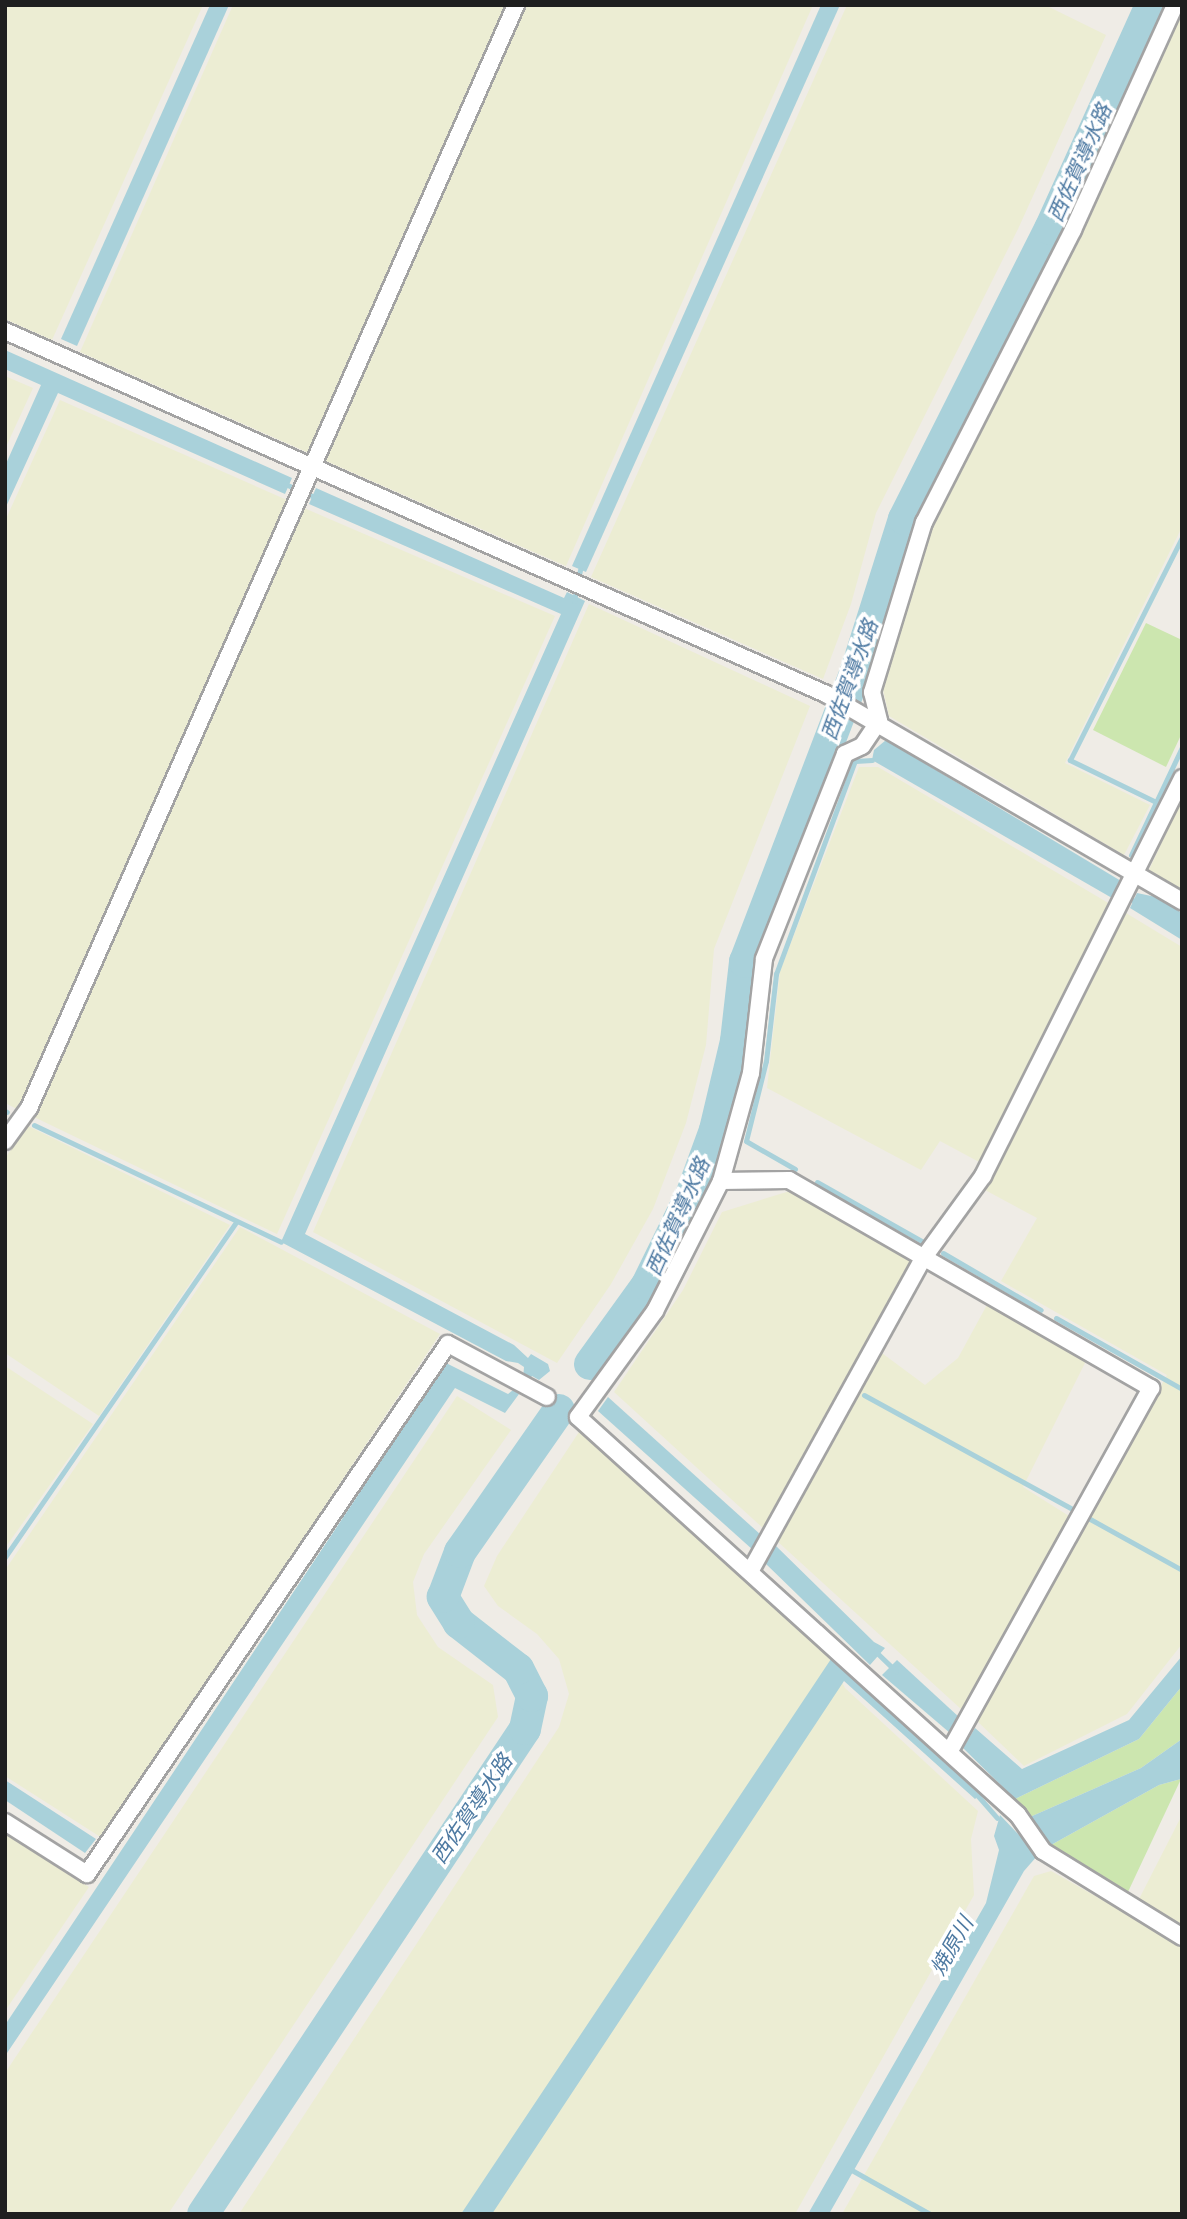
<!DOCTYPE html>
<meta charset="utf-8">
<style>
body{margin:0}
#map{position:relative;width:1187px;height:2219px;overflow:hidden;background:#efece6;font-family:"DejaVu Sans","Noto Sans JP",sans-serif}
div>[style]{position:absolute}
.farmland>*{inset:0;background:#ecedd3}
.grass>*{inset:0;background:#cce6af}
.water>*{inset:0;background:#a9d1da}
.stream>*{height:5px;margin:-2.5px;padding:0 2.5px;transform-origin:2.5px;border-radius:2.5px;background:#a9d1da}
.river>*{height:32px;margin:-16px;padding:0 16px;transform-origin:16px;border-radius:16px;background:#a9d1da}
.roads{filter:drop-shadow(2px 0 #a3a3a3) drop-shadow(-2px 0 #a3a3a3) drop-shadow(0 2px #a3a3a3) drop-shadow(0 -2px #a3a3a3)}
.street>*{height:16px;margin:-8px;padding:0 8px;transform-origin:8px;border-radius:8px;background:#fff}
span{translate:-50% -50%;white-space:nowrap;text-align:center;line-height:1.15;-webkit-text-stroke:7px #fff;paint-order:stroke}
.water-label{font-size:21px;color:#4e7aa2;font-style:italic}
.frame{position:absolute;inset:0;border:7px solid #1f1f1f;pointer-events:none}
</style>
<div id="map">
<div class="farmland">
<div style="clip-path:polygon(5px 5px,203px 5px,52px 340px,5px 319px)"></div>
<div style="clip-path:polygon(233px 5px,507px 5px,309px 453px,80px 352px)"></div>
<div style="clip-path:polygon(527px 5px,813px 5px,566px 566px,326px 461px)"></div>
<div style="clip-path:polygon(847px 5px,1045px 5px,1106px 35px,1018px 229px,876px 513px,851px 604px,823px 679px,591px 577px)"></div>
<div style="clip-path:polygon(1182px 7px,1182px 527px,1065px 763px,1150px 805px,1124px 855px,889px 716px,882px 685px,928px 528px)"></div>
<div style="clip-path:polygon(5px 376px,33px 388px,5px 449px)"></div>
<div style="clip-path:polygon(60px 400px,287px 500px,19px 1110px,5px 1103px,5px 521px)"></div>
<div style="clip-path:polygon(304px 508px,555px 616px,277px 1234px,34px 1117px)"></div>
<div style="clip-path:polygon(589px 604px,810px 706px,714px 949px,706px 1045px,686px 1123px,653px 1209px,611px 1284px,557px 1363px,313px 1232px)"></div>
<div style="clip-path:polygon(859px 767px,878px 767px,1110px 904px,981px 1163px,940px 1141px,921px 1170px,767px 1088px,780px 971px)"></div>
<div style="clip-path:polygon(1182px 799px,1182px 890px,1149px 870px)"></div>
<div style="clip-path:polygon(1126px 913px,1182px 947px,1182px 1644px,1127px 1714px,1024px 1766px,976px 1720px,1167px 1375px,1001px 1281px,1037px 1218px,985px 1190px)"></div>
<div style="clip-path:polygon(28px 1126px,230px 1225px,99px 1416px,5px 1353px,5px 1158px)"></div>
<div style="clip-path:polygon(793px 1190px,912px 1261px,867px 1342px,925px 1385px,958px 1358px,988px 1303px,1087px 1359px,1023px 1487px,1069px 1516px,962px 1710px,614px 1392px,683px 1290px,722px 1212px)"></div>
<div style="clip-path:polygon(240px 1227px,440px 1334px,102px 1838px,5px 1776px,5px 1570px)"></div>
<div style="clip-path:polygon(5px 1366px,93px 1424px,5px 1548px)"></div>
<div style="clip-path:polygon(457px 1396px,511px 1430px,424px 1554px,413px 1582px,417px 1615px,438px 1647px,493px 1685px,498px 1717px,168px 2214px,5px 2214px,5px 2073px)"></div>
<div style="clip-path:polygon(579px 1432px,825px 1651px,845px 1688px,978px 1811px,971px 1839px,974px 1895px,795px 2214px,239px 2214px,559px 1727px,569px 1694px,559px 1659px,537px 1634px,498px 1606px,484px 1586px,497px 1556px)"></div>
<div style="clip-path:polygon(1182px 1815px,1182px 1928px,1137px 1903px)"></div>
<div style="clip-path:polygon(5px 1832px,89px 1887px,5px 2011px)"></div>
<div style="clip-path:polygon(1051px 1871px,1182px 1945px,1182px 2214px,842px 2214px,1034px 1876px)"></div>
</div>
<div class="grass">
<div style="clip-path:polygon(1146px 623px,1182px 640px,1182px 733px,1166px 767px,1093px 730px)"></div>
<div style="clip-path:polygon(1182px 1686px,1182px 1739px,1141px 1768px,1030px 1817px,1015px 1799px,1139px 1739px)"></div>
<div style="clip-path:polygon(1181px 1779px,1127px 1894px,1071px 1863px,1051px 1845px,1159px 1785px)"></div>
</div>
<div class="water">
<div style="clip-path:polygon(210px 5px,229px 5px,77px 346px,61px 339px)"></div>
<div style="clip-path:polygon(821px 5px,840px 5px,586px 572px,572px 566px)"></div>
<div style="clip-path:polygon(5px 350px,292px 478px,285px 494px,58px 393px,5px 509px,5px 466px,41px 385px,5px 369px)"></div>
<div style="clip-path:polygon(316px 488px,564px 598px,567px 592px,585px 601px,305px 1234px,514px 1345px,528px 1358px,531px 1354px,548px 1364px,550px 1371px,539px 1380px,532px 1376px,528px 1382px,523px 1379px,524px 1367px,518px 1363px,506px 1361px,281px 1242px,561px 614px,309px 504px)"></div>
<div style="clip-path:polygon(886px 740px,1121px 881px,1112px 898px,872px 760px,874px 750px)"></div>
<div style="clip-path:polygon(1137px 893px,1156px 897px,1182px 913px,1182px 940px,1130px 908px)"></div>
<div style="clip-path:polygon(446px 1363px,508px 1394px,513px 1390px,519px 1394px,505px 1413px,455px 1388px,5px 2056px,5px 2025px)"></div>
<div style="clip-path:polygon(608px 1397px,761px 1535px,753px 1550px,598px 1411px)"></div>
<div style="clip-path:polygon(775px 1545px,874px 1642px,885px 1648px,870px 1665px,765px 1563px)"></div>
<div style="clip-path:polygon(1182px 1656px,1182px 1686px,1139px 1739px,1015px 1799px,963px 1748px,975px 1728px,1022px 1769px,1129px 1720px)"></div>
<div style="clip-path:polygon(831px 1659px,980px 1795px,975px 1799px,844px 1681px,492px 2214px,461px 2214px)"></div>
<div style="clip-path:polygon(897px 1660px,960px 1718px,950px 1733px,882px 1675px)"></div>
<div style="clip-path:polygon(1182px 1739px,1181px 1779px,1159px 1785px,1051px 1845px,1030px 1817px,1141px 1768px)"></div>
<div style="clip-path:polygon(5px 1780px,96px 1839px,85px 1853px,5px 1800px)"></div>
<div style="clip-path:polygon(1000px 1815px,1038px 1855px,1024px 1871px,829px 2214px,808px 2214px,986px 1903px,999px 1850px,994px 1836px)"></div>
</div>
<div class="stream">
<div style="left:283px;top:483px;width:39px;rotate:24deg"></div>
<div style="left:574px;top:601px;width:32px;rotate:-79deg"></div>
<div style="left:1156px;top:802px;width:96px;rotate:-154deg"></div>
<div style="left:1070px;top:760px;width:250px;rotate:-63.3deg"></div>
<div style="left:1131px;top:855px;width:119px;rotate:-64.7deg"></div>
<div style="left:1116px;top:890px;width:21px;rotate:31deg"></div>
<div style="left:5px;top:1111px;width:2px;rotate:27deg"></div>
<div style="left:34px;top:1125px;width:273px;rotate:25.3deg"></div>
<div style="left:795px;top:1169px;width:56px;rotate:-150.3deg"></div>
<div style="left:746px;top:1141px;width:82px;rotate:-76deg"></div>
<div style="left:766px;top:1061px;width:88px;rotate:-83.4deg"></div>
<div style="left:776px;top:974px;width:227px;rotate:-69.7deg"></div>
<div style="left:855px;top:761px;width:17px;rotate:-3deg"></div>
<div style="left:817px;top:1182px;width:126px;rotate:29.4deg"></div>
<div style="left:943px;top:1253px;width:113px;rotate:30.2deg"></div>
<div style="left:1056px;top:1318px;width:145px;rotate:29.4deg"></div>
<div style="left:864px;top:1395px;width:237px;rotate:28.7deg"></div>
<div style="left:1090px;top:1519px;width:105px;rotate:29deg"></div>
<div style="left:5px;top:1557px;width:407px;rotate:-55.4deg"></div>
<div style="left:875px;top:1651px;width:29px;rotate:44deg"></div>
<div style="left:978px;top:1796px;width:29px;rotate:49deg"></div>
<div style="left:848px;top:2168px;width:94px;rotate:29.3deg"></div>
</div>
<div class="river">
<div style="left:590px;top:1364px;width:97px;rotate:-54.2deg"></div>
<div style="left:647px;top:1285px;width:102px;rotate:-63.9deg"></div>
<div style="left:692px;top:1193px;width:67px;rotate:-69.9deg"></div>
<div style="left:715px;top:1130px;width:91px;rotate:-76.7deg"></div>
<div style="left:736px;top:1041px;width:80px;rotate:-83.5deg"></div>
<div style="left:745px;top:962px;width:315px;rotate:-69.1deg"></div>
<div style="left:857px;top:668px;width:156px;rotate:-72.5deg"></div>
<div style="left:904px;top:519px;width:325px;rotate:-63.3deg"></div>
<div style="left:1050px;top:229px;width:246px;rotate:-65.7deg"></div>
<div style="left:203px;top:2214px;width:582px;rotate:-56.42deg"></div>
<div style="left:525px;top:1729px;width:34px;rotate:-78deg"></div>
<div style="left:532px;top:1696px;width:30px;rotate:-117deg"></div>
<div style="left:518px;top:1669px;width:75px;rotate:-142.1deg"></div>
<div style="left:459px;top:1623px;width:31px;rotate:-122deg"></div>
<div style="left:443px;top:1597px;width:48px;rotate:-69.3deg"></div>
<div style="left:460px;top:1552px;width:173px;rotate:-55.1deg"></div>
</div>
<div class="roads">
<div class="street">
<div style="left:1175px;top:5px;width:247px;rotate:114.4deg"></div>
<div style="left:1073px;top:230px;width:328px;rotate:117deg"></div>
<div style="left:924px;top:522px;width:178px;rotate:107deg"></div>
<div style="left:872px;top:692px;width:30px;rotate:76deg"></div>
<div style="left:879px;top:721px;width:30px;rotate:124deg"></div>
<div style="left:862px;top:746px;width:19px;rotate:155deg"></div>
<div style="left:845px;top:754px;width:220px;rotate:111.6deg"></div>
<div style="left:764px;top:959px;width:115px;rotate:96.5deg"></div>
<div style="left:751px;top:1073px;width:112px;rotate:105.5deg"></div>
<div style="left:721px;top:1181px;width:146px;rotate:116.9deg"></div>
<div style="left:655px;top:1311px;width:131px;rotate:126deg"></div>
<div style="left:578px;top:1417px;width:593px;rotate:42.13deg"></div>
<div style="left:1018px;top:1815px;width:44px;rotate:55.2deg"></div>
<div style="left:1043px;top:1851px;width:163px;rotate:31.7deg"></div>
<div style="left:5px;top:331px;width:898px;rotate:23.85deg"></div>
<div style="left:826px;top:694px;width:412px;rotate:30.2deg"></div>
<div style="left:5px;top:1141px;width:41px;rotate:-54deg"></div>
<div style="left:29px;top:1108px;width:1206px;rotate:-66.18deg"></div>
<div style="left:721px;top:1181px;width:68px;rotate:-0.8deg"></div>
<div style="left:789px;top:1180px;width:418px;rotate:29.9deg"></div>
<div style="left:1151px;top:1388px;width:416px;rotate:119deg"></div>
<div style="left:751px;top:1570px;width:354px;rotate:-61.1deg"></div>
<div style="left:922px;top:1260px;width:104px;rotate:-54deg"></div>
<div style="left:983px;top:1176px;width:445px;rotate:-63.4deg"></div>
<div style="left:5px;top:1822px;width:97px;rotate:32.4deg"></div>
<div style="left:87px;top:1874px;width:641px;rotate:-55.74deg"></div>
<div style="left:448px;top:1344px;width:112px;rotate:28.2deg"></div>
</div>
</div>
<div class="water-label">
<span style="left:1080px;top:163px;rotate:-66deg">西佐賀導水路</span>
<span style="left:850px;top:680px;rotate:-70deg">西佐賀導水路</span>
<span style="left:678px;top:1217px;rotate:-66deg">西佐賀導水路</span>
<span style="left:472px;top:1809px;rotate:-56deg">西佐賀導水路</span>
<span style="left:952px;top:1946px;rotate:-60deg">焼原川</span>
</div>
<div class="frame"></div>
</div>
